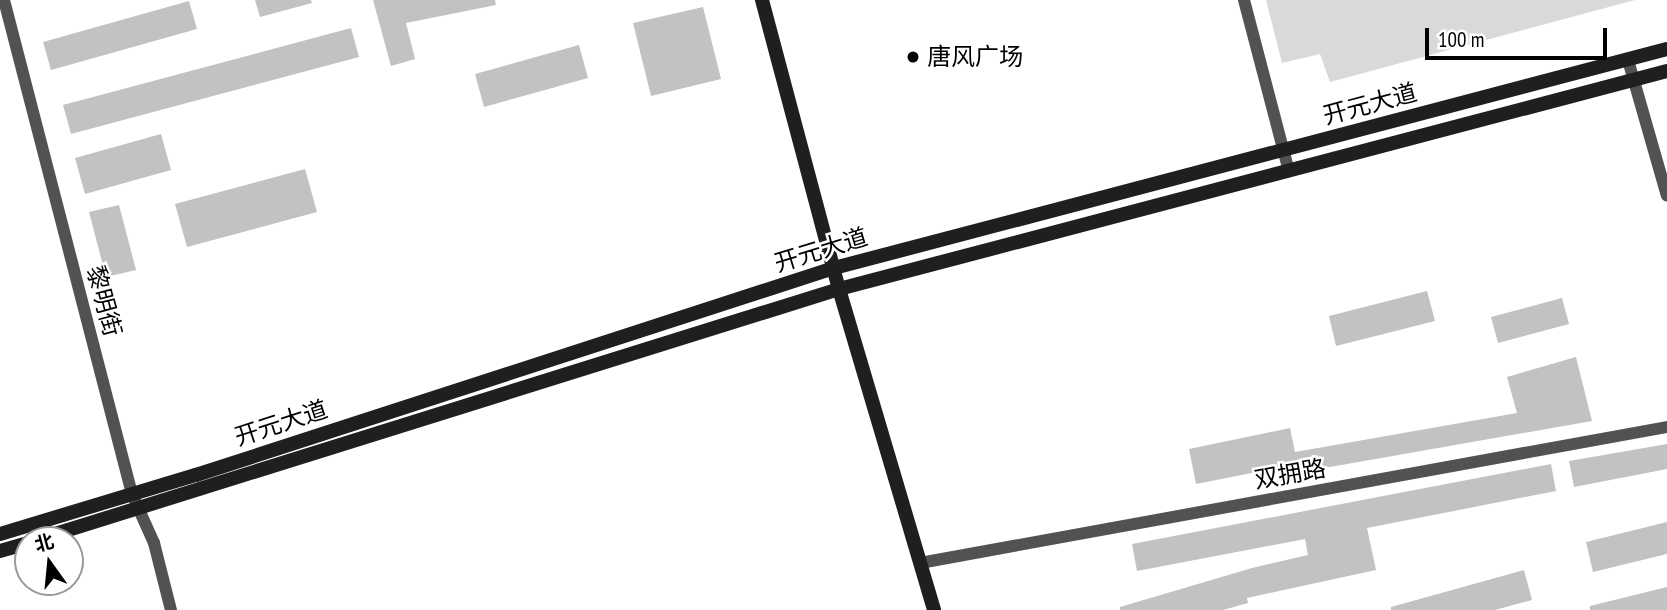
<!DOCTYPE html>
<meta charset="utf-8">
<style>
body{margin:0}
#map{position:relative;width:1667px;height:610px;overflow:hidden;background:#fff;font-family:"PT Sans Narrow","Noto Sans SC",sans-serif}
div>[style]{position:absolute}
.green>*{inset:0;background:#d9d9d9}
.building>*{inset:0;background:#c2c2c2}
.tertiary>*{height:12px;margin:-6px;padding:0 6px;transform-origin:6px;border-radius:6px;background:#525252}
.secondary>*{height:14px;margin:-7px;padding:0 7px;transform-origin:7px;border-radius:7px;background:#1f1f1f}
.dots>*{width:19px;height:19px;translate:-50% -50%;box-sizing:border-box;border:4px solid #fff;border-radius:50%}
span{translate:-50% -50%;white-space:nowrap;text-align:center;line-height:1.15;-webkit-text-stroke:5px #fff;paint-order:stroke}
.poi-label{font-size:24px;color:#000}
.left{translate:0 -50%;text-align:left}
.street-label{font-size:24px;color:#000}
.north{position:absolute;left:14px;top:526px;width:70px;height:70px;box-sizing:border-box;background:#fff;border:2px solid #999;border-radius:50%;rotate:345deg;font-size:19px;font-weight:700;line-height:28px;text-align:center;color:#000}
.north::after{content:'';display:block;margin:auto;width:24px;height:32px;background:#000;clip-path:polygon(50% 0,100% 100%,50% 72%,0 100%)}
.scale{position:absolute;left:1425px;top:28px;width:182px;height:32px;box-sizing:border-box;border:4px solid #000;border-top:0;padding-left:9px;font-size:21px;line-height:24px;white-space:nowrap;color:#000;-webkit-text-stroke:5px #fff;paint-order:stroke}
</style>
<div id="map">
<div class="green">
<div style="clip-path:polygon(1266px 0,1635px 0,1330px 82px,1320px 54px,1282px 63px)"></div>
</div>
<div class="building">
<div style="clip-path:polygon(255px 0,311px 0,312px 3px,260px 17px)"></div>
<div style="clip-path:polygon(373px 0,495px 0,496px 5px,406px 23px,415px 59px,391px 66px)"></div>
<div style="clip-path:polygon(189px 1px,197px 29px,51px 70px,43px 42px)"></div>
<div style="clip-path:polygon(703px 7px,721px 79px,651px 96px,633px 23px)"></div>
<div style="clip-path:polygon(351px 28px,359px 57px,71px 134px,63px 105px)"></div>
<div style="clip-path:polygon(579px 45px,588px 78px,484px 107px,475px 74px)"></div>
<div style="clip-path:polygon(161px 134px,171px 170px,85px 194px,75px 158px)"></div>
<div style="clip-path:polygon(305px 169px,317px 212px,187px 247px,175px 204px)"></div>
<div style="clip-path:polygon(119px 205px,136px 270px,106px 277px,89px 212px)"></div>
<div style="clip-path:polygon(1427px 291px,1435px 321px,1336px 346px,1329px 316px)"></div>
<div style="clip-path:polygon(1562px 298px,1569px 324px,1498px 343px,1491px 317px)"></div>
<div style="clip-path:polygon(1576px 357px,1592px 421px,1313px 470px,1312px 461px,1196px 484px,1189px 449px,1290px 428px,1295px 452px,1517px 413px,1507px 377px)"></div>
<div style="clip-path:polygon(1667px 444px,1667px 469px,1574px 487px,1569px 461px)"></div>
<div style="clip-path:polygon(1551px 464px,1556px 491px,1367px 528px,1376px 570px,1247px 598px,1248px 603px,1223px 610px,1120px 610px,1120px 607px,1252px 568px,1308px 555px,1305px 539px,1137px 571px,1132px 544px)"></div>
<div style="clip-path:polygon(1667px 522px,1667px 554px,1593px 572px,1586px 542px)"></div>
<div style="clip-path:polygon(1524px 570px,1532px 600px,1495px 610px,1391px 610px,1391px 607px)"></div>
<div style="clip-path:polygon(1667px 587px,1667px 610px,1590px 610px,1590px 606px)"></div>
</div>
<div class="tertiary">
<div style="left:4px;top:0;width:510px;rotate:75.47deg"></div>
<div style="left:132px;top:494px;width:54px;rotate:65.8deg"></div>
<div style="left:154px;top:543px;width:69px;rotate:75.8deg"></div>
<div style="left:1244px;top:0;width:177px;rotate:75.3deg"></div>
<div style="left:1628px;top:60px;width:141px;rotate:74deg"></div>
<div style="left:920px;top:563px;width:759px;rotate:-10.32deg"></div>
</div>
<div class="secondary">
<div style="left:762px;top:0;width:299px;rotate:75.1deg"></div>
<div style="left:839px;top:289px;width:335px;rotate:73.5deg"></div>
<div style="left:0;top:534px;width:205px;rotate:-16.8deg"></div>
<div style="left:196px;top:475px;width:671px;rotate:-17.98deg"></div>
<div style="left:834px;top:268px;width:861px;rotate:-14.73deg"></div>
<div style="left:36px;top:540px;width:841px;rotate:-17.36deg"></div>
<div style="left:839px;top:289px;width:856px;rotate:-14.75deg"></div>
<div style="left:0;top:551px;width:29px;rotate:-16deg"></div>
</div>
<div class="dots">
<div style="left:913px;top:57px;background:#000"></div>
</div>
<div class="poi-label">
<span class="left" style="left:927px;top:57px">唐风广场</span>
</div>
<div class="street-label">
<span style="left:1370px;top:104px;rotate:-15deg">开元大道</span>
<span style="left:821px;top:250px;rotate:-17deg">开元大道</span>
<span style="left:104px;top:301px;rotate:75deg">黎明街</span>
<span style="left:281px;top:423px;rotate:-18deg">开元大道</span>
<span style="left:1290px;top:474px;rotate:-10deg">双拥路</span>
</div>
<div class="north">北</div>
<div class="scale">100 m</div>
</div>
